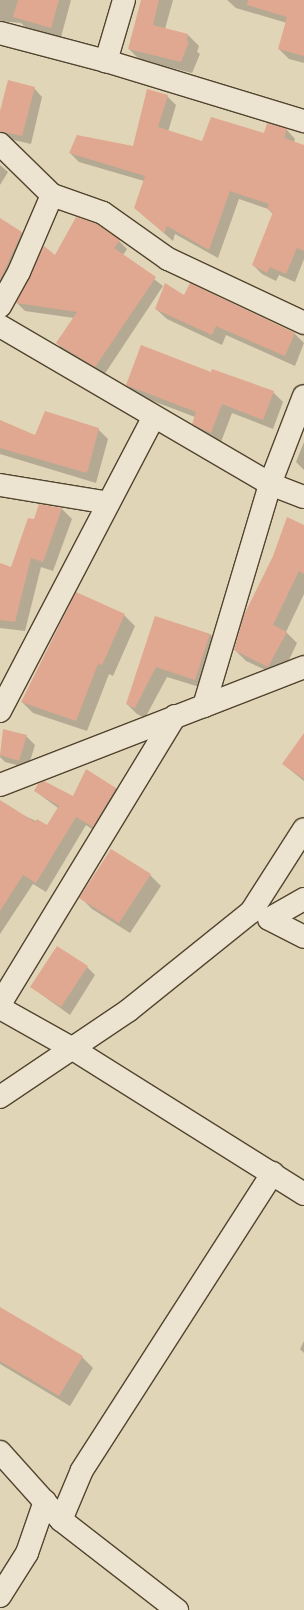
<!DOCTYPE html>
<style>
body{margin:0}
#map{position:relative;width:304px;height:1610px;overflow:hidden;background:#e1d5b8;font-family:"IM FELL DW Pica",serif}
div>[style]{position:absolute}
.shadow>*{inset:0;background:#0003}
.building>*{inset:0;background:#e0a890}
.roads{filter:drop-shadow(1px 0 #52442e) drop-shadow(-1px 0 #52442e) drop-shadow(0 1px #52442e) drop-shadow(0 -1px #52442e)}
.minor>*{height:22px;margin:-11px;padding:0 11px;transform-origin:11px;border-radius:11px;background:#ece4d1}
span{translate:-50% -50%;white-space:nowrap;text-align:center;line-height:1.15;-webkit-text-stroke:3.5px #ece4d1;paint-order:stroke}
</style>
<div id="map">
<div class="shadow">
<div style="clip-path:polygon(0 0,71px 0,61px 37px,25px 27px,21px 23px,0 21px)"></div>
<div style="clip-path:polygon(142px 0,173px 0,165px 29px,188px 35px,199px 46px,197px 52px,200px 54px,192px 73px,140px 60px,129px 49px)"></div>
<div style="clip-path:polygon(227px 0,304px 0,304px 63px,289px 59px,279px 49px,287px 23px,236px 8px)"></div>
<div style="clip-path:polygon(34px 88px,42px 97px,31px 144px,5px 138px,0 133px,0 115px)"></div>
<div style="clip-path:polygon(167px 96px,176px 105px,168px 132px,202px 143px,287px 130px,295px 139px,294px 143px,304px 146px,304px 259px,295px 282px,279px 275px,276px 281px,262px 274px,253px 265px,273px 214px,268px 209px,239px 199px,218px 258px,175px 234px,173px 241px,135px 208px,144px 181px,79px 162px,70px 153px,134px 148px)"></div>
<div style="clip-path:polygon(0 165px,8px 172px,0 185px)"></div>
<div style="clip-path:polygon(0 219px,22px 233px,33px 244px,0 310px)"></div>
<div style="clip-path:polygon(119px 241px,127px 249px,123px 255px,163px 286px,104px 375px,65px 352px,57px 343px,74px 318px,25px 311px,17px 303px,55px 256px)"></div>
<div style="clip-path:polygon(190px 284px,295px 334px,304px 343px,295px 366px,226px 335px,222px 345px,167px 319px,156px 309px,185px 296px)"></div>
<div style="clip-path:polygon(211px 373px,273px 392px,283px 402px,273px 429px,232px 413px,221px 442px,203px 433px,193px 423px,195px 417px,137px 395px,127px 385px)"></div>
<div style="clip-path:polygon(0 421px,36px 436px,98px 429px,108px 439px,96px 483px,0 454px)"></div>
<div style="clip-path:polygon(304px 442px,304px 470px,296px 462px)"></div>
<div style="clip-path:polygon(62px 509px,72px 519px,53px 571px,41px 567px,25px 631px,0 628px,0 564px,11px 568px,35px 521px)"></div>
<div style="clip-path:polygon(304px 527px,304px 594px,286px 632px,297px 643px,281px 677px,246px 661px,235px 650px)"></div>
<div style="clip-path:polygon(124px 615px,135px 626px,113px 676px,109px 674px,87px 731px,33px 713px,22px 702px)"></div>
<div style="clip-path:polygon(155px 617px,210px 634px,220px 645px,206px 689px,167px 677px,145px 718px,137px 714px,127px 704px)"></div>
<div style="clip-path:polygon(4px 730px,26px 736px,35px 745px,28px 768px,5px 762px,0 757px)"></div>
<div style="clip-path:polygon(304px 734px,304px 781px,283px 764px)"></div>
<div style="clip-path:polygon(116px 788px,125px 798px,102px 836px,86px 825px,46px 892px,33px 884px,0 934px,0 811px,25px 816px,47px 826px,58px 808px,35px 791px,73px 797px)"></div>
<div style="clip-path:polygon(150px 875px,161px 886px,130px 933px,92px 909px,81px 898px)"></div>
<div style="clip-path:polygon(87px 967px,95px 975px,70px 1015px,31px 987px)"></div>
<div style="clip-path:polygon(0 1308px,82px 1357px,93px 1368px,70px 1406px,0 1364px)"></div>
<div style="clip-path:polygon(304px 1341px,304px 1353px,300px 1349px)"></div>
</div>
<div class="building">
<div style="clip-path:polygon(18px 0,59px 0,51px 28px,13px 17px)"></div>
<div style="clip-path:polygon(141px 0,159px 0,153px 25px,188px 34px,187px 41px,189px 42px,181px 62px,128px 49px)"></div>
<div style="clip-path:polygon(248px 0,304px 0,304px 56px,278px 49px,287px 17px,247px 5px)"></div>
<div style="clip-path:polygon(8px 80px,35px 87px,22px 136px,0 131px,0 111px)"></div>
<div style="clip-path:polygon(147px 89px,168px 95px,158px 127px,202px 141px,211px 117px,264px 133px,267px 123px,287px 129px,284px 138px,304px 145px,304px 251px,297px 248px,286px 274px,270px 267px,267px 273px,252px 265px,273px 212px,267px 209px,269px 204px,230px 191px,209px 250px,167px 226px,164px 233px,134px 208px,145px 176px,69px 153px,77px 135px,133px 146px)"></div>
<div style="clip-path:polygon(76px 217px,97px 224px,120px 240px,114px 248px,156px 277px,95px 367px,56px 343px,77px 312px,16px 303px,44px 246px,55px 255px)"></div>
<div style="clip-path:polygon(0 218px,22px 232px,0 280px)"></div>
<div style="clip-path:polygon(165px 283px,184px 295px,190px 283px,295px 333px,285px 356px,216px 326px,212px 335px,155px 309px)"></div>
<div style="clip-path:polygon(141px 345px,211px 372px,212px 369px,274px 391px,263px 420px,222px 404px,211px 433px,192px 424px,196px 412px,126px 385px)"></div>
<div style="clip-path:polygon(45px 411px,99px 428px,87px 473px,0 448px,0 420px,35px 435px)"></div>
<div style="clip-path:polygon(39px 504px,62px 508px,43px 562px,31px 558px,15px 622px,0 620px,0 563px,11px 567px,28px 518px,34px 519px)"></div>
<div style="clip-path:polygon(287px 517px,304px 525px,304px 574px,299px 571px,273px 625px,287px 632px,268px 667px,234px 650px,244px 615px,273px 556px)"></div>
<div style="clip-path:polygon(76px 592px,125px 614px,102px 665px,98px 664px,76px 721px,21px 702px)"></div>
<div style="clip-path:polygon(155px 616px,210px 634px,195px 680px,156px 667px,135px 708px,126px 704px)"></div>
<div style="clip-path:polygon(3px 729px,27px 735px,19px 761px,0 755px)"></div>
<div style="clip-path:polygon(304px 733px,304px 779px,282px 764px)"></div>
<div style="clip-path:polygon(86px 769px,116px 788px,93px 827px,76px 817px,36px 883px,23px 875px,0 911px,0 800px,35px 822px,37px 819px,47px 825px,59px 806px,34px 791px,38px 784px,44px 781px,73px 796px)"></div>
<div style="clip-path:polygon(111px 849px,151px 874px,119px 923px,79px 898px)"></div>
<div style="clip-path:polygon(57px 946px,88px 966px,61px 1007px,30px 987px)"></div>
<div style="clip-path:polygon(0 1307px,83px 1356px,59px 1396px,0 1361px)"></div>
</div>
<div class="roads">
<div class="minor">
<div style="left:124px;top:0;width:64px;rotate:106.4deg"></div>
<div style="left:106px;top:61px;width:207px;rotate:16.9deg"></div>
<div style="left:0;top:33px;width:110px;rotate:14.8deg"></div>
<div style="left:0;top:144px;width:73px;rotate:44.4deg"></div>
<div style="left:52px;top:195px;width:84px;rotate:113.2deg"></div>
<div style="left:19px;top:272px;width:39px;rotate:119deg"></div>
<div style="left:52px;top:195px;width:54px;rotate:19.4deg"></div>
<div style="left:103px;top:213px;width:80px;rotate:35.3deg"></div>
<div style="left:168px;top:259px;width:150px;rotate:25.2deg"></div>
<div style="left:0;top:326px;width:313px;rotate:30.3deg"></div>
<div style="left:270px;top:484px;width:36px;rotate:21deg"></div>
<div style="left:0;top:485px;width:110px;rotate:9.4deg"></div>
<div style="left:204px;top:706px;width:107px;rotate:-21.3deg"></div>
<div style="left:0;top:711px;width:331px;rotate:-62.4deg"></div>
<div style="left:0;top:785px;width:219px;rotate:-21.2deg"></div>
<div style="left:204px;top:706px;width:232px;rotate:-73.4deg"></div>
<div style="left:270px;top:484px;width:94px;rotate:-68.9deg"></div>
<div style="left:304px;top:899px;width:40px;rotate:150.3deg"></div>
<div style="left:269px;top:919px;width:39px;rotate:27deg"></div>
<div style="left:0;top:1004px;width:337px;rotate:-58.7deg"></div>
<div style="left:0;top:1008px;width:84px;rotate:29.3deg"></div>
<div style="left:73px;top:1049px;width:273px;rotate:32.1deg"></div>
<div style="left:0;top:1097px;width:156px;rotate:-34deg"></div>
<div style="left:129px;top:1010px;width:156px;rotate:-38.8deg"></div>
<div style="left:251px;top:912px;width:98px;rotate:-57.4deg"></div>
<div style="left:0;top:1452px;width:91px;rotate:48.1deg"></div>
<div style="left:61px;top:1520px;width:147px;rotate:37.8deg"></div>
<div style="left:61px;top:1520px;width:54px;rotate:-67.2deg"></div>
<div style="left:82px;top:1470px;width:353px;rotate:-57.3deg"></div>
<div style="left:0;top:1596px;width:51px;rotate:-57.9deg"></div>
<div style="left:27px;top:1553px;width:55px;rotate:-70.9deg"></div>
</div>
</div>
</div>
